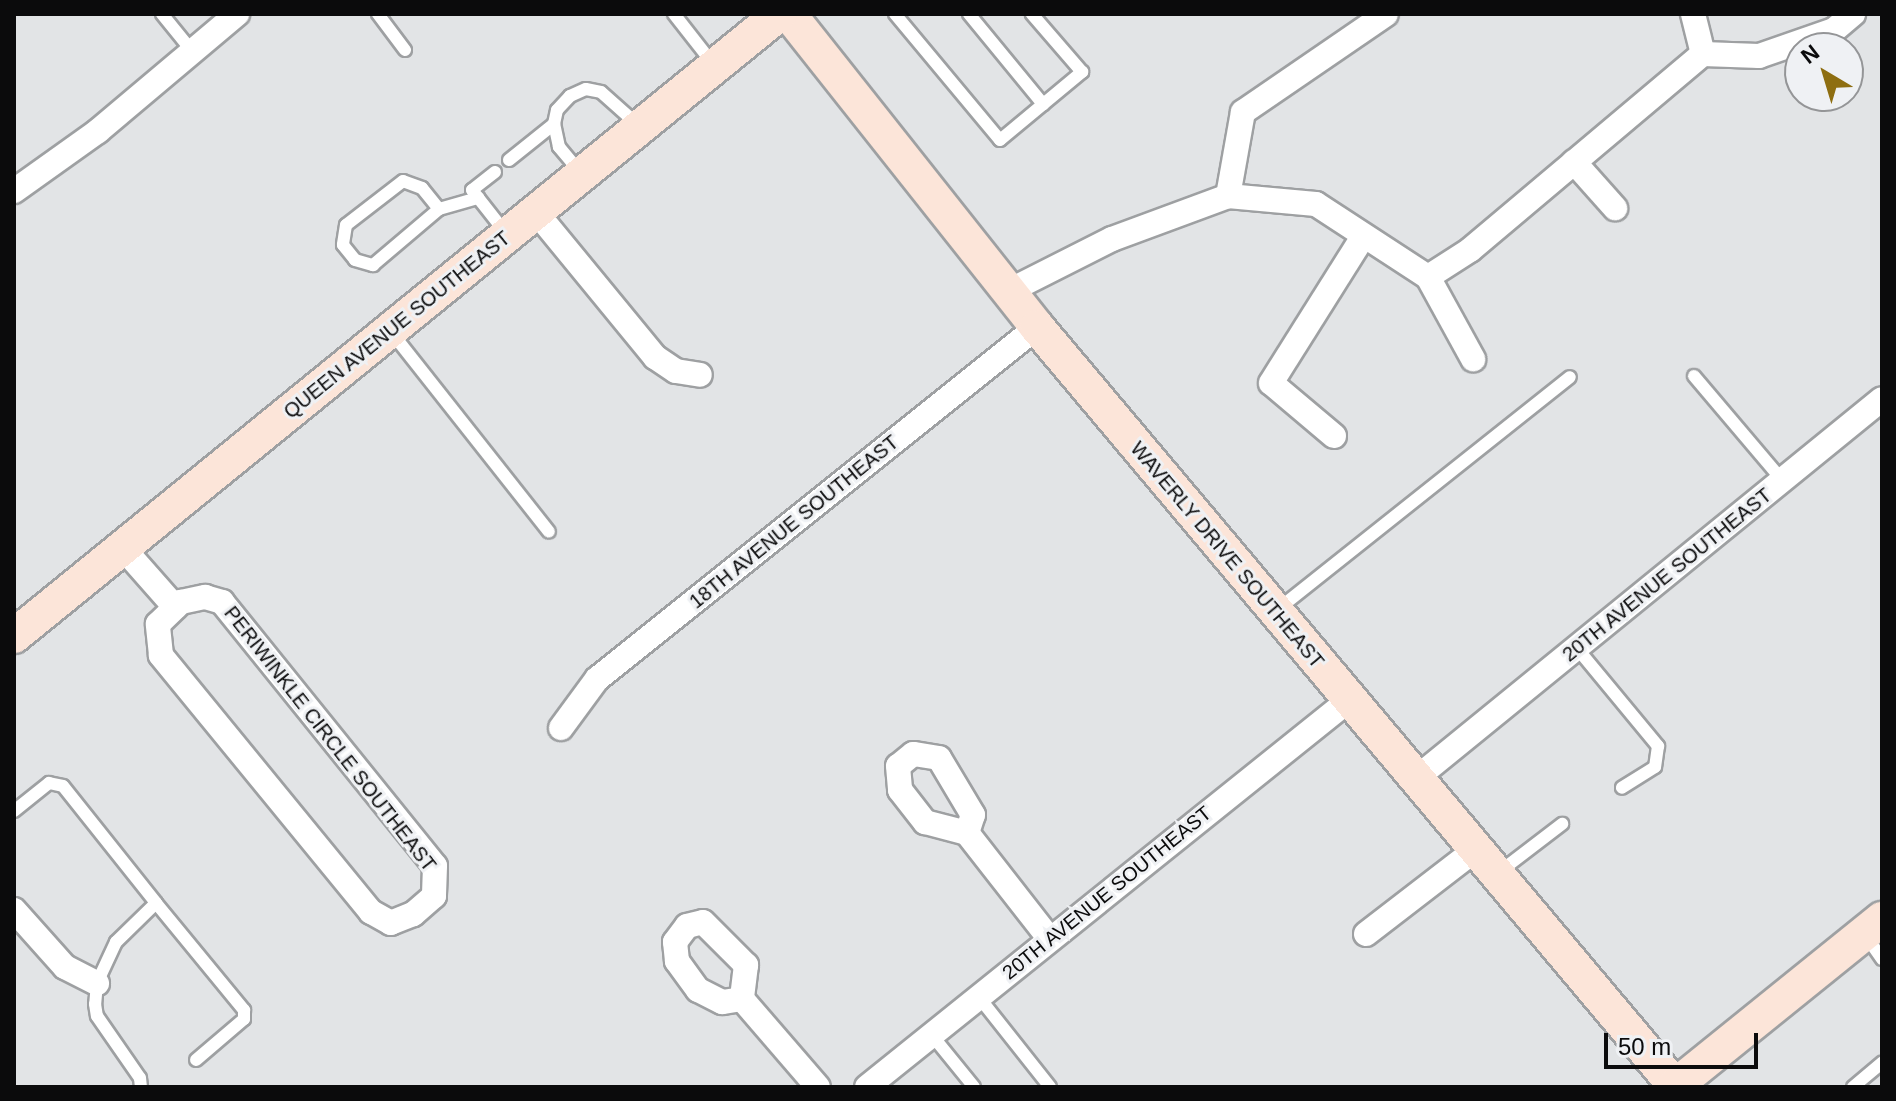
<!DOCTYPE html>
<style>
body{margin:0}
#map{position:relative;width:1896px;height:1101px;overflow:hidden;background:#e2e4e6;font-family:Arial,sans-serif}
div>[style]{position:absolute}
.roads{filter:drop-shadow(2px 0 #9ea0a2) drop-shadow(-2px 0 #9ea0a2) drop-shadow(0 2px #9ea0a2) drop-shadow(0 -2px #9ea0a2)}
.lane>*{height:12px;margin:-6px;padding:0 6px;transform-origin:6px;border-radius:6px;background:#fff}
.street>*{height:24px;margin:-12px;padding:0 12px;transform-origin:12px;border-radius:12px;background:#fff}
.secondary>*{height:34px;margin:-17px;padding:0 17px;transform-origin:17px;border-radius:17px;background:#fce5d9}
span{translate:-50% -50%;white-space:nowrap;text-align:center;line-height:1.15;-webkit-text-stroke:6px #eff1f4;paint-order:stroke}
.street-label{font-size:20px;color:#0b0b0c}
.frame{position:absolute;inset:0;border:16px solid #0b0b0c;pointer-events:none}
.north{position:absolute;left:1784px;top:32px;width:80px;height:80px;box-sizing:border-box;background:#eff1f4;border:2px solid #949597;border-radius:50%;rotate:322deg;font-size:22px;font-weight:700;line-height:32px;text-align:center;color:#0b0b0c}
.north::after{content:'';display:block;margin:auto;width:28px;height:36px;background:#8e6e11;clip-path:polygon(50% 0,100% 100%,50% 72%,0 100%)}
.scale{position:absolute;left:1604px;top:1033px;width:154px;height:36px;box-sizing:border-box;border:4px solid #0b0b0c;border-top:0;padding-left:10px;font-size:24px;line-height:28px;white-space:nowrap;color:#0b0b0c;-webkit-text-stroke:6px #eff1f4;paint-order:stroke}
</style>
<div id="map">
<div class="roads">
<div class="lane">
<div style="left:162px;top:14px;width:48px;rotate:51deg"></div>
<div style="left:378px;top:14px;width:45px;rotate:53.1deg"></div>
<div style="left:674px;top:14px;width:65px;rotate:51.9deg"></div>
<div style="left:895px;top:14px;width:164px;rotate:50.2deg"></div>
<div style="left:1000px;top:140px;width:107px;rotate:-39.7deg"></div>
<div style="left:1082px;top:72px;width:77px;rotate:-130.8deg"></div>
<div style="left:969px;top:14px;width:117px;rotate:50.6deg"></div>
<div style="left:509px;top:160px;width:58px;rotate:-38.7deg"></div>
<div style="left:495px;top:172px;width:29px;rotate:142deg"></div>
<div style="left:472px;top:190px;width:53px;rotate:51.8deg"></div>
<div style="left:580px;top:172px;width:33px;rotate:-130deg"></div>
<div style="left:559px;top:147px;width:24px;rotate:-102deg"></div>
<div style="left:554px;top:124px;width:14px;rotate:-78deg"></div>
<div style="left:557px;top:110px;width:19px;rotate:-47deg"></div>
<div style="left:570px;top:96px;width:17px;rotate:-24deg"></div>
<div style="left:586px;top:89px;width:15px;rotate:11deg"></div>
<div style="left:601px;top:92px;width:50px;rotate:41.7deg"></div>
<div style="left:439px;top:209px;width:27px;rotate:-129deg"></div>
<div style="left:422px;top:188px;width:20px;rotate:-160deg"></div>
<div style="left:403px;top:181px;width:72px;rotate:142.3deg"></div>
<div style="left:346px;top:225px;width:20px;rotate:99deg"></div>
<div style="left:343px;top:245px;width:19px;rotate:51deg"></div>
<div style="left:355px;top:260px;width:19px;rotate:16deg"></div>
<div style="left:373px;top:265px;width:87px;rotate:-40.3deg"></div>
<div style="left:439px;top:209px;width:41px;rotate:-15.8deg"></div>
<div style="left:392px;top:333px;width:253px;rotate:51.7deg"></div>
<div style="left:1694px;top:376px;width:138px;rotate:49.7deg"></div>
<div style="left:1277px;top:610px;width:374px;rotate:-38.5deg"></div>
<div style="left:1576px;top:647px;width:129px;rotate:50.4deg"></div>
<div style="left:1658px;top:746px;width:21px;rotate:98deg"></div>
<div style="left:1655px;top:767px;width:39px;rotate:148deg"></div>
<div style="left:14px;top:811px;width:45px;rotate:-38.7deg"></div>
<div style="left:49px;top:783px;width:14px;rotate:12deg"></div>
<div style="left:63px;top:786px;width:149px;rotate:51.5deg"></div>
<div style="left:156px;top:903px;width:56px;rotate:135.7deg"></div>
<div style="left:116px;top:942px;width:45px;rotate:114.9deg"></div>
<div style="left:97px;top:983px;width:21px;rotate:95deg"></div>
<div style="left:95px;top:1004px;width:12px;rotate:81deg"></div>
<div style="left:97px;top:1016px;width:75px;rotate:55.3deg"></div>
<div style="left:140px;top:1078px;width:9px;rotate:84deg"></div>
<div style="left:1498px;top:873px;width:81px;rotate:-37.4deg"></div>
<div style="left:156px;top:903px;width:139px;rotate:50.6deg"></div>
<div style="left:244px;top:1010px;width:9px;rotate:90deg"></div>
<div style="left:244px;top:1019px;width:63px;rotate:139.5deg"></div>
<div style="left:1866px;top:936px;width:28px;rotate:55deg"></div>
<div style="left:978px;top:996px;width:116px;rotate:51.6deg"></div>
<div style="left:931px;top:1034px;width:68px;rotate:50.9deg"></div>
<div style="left:1853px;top:1087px;width:38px;rotate:-40deg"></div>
</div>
<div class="street">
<div style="left:1693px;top:14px;width:41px;rotate:76deg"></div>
<div style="left:1574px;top:162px;width:62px;rotate:48.3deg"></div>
<div style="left:14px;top:191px;width:103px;rotate:-35.5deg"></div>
<div style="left:98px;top:131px;width:182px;rotate:-40.1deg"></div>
<div style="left:1228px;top:196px;width:85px;rotate:-79.9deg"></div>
<div style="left:1243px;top:112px;width:173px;rotate:-34.4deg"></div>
<div style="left:536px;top:212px;width:188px;rotate:50.6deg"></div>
<div style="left:655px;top:357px;width:25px;rotate:34deg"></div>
<div style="left:676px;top:371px;width:24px;rotate:9deg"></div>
<div style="left:1428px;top:277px;width:94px;rotate:61.2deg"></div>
<div style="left:1011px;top:290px;width:113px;rotate:-26.8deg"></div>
<div style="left:1112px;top:239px;width:124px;rotate:-20.3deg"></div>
<div style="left:1228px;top:196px;width:88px;rotate:5.2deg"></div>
<div style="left:1316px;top:204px;width:134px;rotate:33.1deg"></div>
<div style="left:1428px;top:277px;width:50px;rotate:-32.7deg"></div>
<div style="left:1470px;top:250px;width:304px;rotate:-40.1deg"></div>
<div style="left:1703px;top:54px;width:56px;rotate:2deg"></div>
<div style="left:1759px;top:56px;width:79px;rotate:-19.1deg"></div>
<div style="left:1834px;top:30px;width:25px;rotate:-40deg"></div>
<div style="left:1334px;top:436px;width:82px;rotate:-139.9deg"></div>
<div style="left:1271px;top:383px;width:173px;rotate:-57.8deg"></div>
<div style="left:123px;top:548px;width:79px;rotate:48.6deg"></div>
<div style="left:205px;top:597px;width:18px;rotate:16deg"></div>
<div style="left:222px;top:602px;width:339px;rotate:51.1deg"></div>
<div style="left:435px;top:866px;width:30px;rotate:92deg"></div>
<div style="left:434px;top:896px;width:28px;rotate:139deg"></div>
<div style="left:413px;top:914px;width:24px;rotate:158deg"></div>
<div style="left:391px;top:923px;width:23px;rotate:-151deg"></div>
<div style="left:371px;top:912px;width:332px;rotate:-129.3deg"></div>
<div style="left:161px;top:655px;width:31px;rotate:-96deg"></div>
<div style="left:158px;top:624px;width:32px;rotate:-44deg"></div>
<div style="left:181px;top:602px;width:25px;rotate:-12deg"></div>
<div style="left:561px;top:728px;width:61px;rotate:-53.7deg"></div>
<div style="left:597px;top:679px;width:563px;rotate:-38.66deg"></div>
<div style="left:1414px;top:780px;width:603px;rotate:-39.15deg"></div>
<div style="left:967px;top:833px;width:19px;rotate:-72deg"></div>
<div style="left:973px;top:815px;width:66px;rotate:-120.8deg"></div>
<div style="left:939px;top:758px;width:26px;rotate:-171deg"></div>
<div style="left:913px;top:754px;width:19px;rotate:141deg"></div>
<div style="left:898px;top:766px;width:24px;rotate:85deg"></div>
<div style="left:900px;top:790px;width:41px;rotate:52deg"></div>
<div style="left:925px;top:822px;width:43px;rotate:14.7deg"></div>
<div style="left:967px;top:833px;width:133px;rotate:52deg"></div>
<div style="left:14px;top:910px;width:76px;rotate:48.2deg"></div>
<div style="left:65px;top:967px;width:36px;rotate:27deg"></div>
<div style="left:703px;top:922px;width:61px;rotate:45deg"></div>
<div style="left:746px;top:965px;width:34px;rotate:97deg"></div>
<div style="left:742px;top:999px;width:20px;rotate:171deg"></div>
<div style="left:722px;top:1002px;width:27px;rotate:-153deg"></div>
<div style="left:698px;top:990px;width:36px;rotate:-126deg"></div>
<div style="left:677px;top:961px;width:19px;rotate:-96deg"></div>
<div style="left:675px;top:942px;width:20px;rotate:-53deg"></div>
<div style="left:687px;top:926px;width:16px;rotate:-14deg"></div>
<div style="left:1366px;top:934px;width:138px;rotate:-37.6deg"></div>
<div style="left:742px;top:999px;width:116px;rotate:49.2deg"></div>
<div style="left:867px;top:1087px;width:618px;rotate:-38.76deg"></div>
</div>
<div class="secondary">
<div style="left:789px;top:14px;width:399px;rotate:51.6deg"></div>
<div style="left:1037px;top:327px;width:993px;rotate:49.94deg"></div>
<div style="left:14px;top:636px;width:986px;rotate:-39.11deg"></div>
<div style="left:1675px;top:1086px;width:266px;rotate:-38.9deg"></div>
</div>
</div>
<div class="street-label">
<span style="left:397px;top:325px;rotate:-39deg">QUEEN AVENUE SOUTHEAST</span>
<span style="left:794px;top:522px;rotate:-39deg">18TH AVENUE SOUTHEAST</span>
<span style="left:1227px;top:555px;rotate:50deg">WAVERLY DRIVE SOUTHEAST</span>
<span style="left:1667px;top:575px;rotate:-39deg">20TH AVENUE SOUTHEAST</span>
<span style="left:330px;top:739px;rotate:52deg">PERIWINKLE CIRCLE SOUTHEAST</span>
<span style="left:1107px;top:893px;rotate:-39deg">20TH AVENUE SOUTHEAST</span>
</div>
<div class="frame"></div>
<div class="north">N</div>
<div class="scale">50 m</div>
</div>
